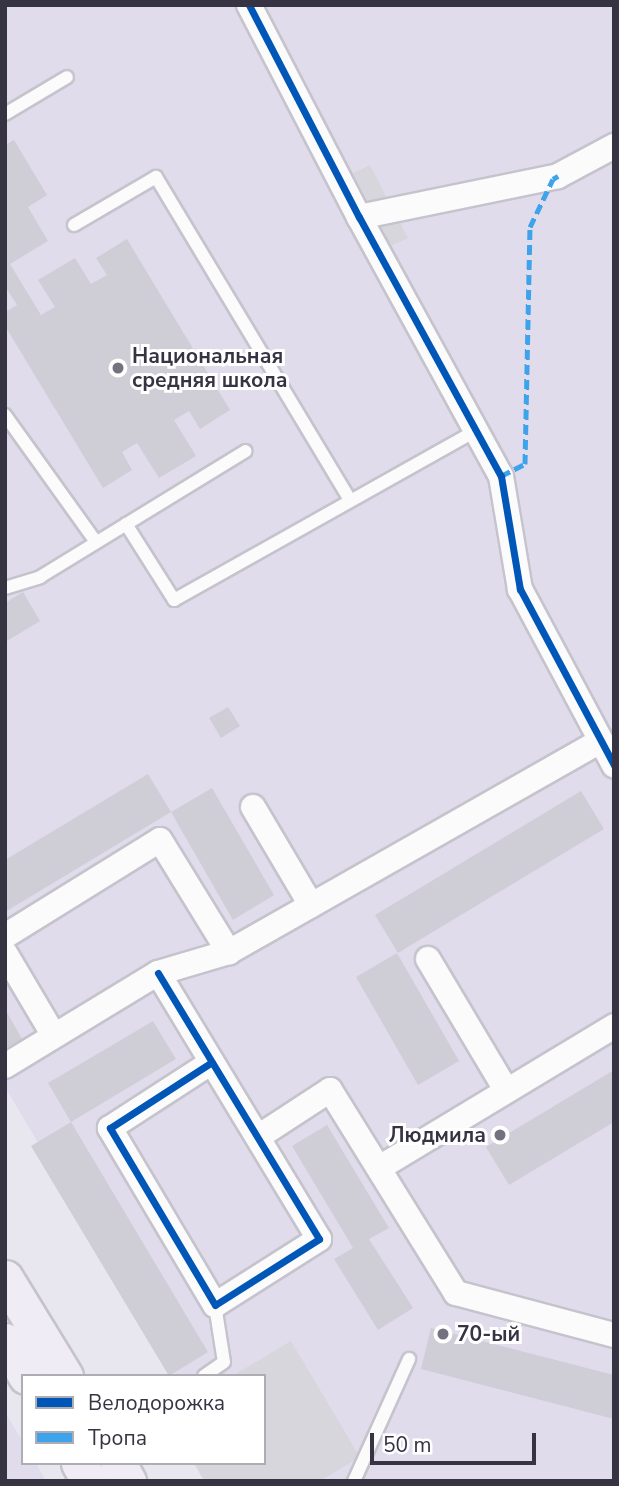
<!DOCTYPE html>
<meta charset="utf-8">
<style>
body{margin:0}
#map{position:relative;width:619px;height:1486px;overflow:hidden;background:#e8e6ee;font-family:"Nunito Sans",sans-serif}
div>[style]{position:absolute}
.residential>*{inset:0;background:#e1dcec}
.parking>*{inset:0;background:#d8d6dd}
.building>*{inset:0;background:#cfcdd6}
.roads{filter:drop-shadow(2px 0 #c5c3cc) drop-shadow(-2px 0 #c5c3cc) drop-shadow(0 2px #c5c3cc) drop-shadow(0 -2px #c5c3cc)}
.service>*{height:12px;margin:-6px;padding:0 6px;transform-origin:6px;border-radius:6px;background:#fcfbfc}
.minor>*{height:24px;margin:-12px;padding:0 12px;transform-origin:12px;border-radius:12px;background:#fcfbfc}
.secondary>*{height:35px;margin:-17.5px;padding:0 17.5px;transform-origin:17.5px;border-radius:17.5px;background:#f0ecf6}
.quiet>*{height:5px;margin-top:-2.5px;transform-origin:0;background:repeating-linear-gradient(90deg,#3fa3ec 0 10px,transparent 0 15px)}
.cycleway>*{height:7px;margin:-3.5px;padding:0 3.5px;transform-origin:3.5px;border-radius:3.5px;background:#0057b8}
.dots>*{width:19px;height:19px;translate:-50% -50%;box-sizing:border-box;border:4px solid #fff;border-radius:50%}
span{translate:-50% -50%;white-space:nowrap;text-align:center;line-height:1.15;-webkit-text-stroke:6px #fff;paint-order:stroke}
.poi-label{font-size:21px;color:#363343;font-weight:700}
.left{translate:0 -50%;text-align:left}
.right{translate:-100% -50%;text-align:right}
.frame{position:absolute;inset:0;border:7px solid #363343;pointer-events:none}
.legend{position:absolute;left:21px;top:1374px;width:245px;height:91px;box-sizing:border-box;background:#fff;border:2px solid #afadb4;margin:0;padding:9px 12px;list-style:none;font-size:21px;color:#363343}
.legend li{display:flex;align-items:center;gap:14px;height:35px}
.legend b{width:35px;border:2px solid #afadb4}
.scale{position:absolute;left:370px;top:1433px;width:166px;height:32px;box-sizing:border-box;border:4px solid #363343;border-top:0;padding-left:9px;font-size:21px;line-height:24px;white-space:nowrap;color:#363343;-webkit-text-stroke:5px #fff;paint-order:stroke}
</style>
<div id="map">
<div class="residential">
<div style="clip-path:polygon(5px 5px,614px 5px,614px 1481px,239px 1481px,264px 1463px,264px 1376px,176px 1376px,5px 1087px)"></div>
<div style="clip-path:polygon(5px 1412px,23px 1442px,23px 1463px,36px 1463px,46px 1481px,5px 1481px)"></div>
</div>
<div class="parking">
<div style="clip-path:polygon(370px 165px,408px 238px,391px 246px,353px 173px)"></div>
<div style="clip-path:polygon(291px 1341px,360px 1457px,320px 1481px,204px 1481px,194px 1463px,264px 1463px,264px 1376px,232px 1376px)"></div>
</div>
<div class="building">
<div style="clip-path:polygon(14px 140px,47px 195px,28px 207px,48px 241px,10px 264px,41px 315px,55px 307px,38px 280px,75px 258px,91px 284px,107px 275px,96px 258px,127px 239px,230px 410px,200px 429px,189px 411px,174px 420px,196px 456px,159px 478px,137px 443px,122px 452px,132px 470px,103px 488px,5px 326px,5px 312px,17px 305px,5px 286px,5px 145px)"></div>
<div style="clip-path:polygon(23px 592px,40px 621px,5px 642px,5px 603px)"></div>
<div style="clip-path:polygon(228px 707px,240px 726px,221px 738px,209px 718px)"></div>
<div style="clip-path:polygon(148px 774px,171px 812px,5px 912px,5px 860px)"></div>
<div style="clip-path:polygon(212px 788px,274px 895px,233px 920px,171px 812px)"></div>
<div style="clip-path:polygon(581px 791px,604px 829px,398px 953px,375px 915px)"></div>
<div style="clip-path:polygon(397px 953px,459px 1061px,418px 1085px,356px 977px)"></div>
<div style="clip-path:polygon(5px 1009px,25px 1044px,5px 1056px)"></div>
<div style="clip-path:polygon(153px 1021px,176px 1059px,71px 1122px,208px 1352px,169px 1376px,31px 1146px,71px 1122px,48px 1083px)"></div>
<div style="clip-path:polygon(614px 1070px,614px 1122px,509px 1185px,486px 1147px)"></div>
<div style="clip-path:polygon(327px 1125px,389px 1228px,369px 1239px,413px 1308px,378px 1330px,334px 1259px,353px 1248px,292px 1146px)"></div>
<div style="clip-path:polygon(431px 1328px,614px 1375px,614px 1419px,421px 1369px)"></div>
</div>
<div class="roads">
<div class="service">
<div style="left:5px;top:114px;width:72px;rotate:-30.8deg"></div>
<div style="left:74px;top:225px;width:95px;rotate:-30.3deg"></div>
<div style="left:156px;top:177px;width:377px;rotate:59deg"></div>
<div style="left:5px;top:415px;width:156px;rotate:54.4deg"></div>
<div style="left:126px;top:524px;width:90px;rotate:57.7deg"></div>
<div style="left:174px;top:600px;width:345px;rotate:-29.3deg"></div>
<div style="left:5px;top:588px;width:37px;rotate:-17deg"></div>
<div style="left:40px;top:577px;width:241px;rotate:-31.5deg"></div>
<div style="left:204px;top:1376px;width:24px;rotate:-35deg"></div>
<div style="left:224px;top:1362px;width:58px;rotate:-99deg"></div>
<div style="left:354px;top:1481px;width:134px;rotate:-65.7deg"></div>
</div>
<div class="minor">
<div style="left:249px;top:5px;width:239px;rotate:62.6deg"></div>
<div style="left:359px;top:217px;width:295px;rotate:61.3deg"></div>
<div style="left:501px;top:476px;width:115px;rotate:80.5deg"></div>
<div style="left:520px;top:589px;width:200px;rotate:61.9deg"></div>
<div style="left:359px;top:217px;width:203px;rotate:-11.6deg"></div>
<div style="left:558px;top:176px;width:64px;rotate:-28.2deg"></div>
<div style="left:253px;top:807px;width:114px;rotate:59.4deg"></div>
<div style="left:5px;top:936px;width:182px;rotate:-31.8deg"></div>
<div style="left:160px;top:840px;width:132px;rotate:58.4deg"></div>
<div style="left:5px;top:953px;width:96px;rotate:59.4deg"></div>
<div style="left:428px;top:959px;width:152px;rotate:59.2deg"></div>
<div style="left:158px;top:973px;width:311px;rotate:58.8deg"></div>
<div style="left:319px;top:1239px;width:123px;rotate:147.6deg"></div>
<div style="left:215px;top:1305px;width:206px;rotate:-120.7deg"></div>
<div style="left:110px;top:1128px;width:121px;rotate:-32.9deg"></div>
<div style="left:5px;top:1066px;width:179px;rotate:-31.3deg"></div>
<div style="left:158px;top:973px;width:74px;rotate:-16.5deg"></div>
<div style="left:229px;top:952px;width:427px;rotate:-29.6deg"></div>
<div style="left:258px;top:1137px;width:86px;rotate:-33.1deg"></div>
<div style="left:330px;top:1090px;width:239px;rotate:58.2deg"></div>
<div style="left:456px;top:1293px;width:163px;rotate:14.9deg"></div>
<div style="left:379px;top:1168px;width:275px;rotate:-31.1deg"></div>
</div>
<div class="secondary">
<div style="left:5px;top:1278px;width:115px;rotate:58.5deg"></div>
<div style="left:5px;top:1341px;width:41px;rotate:59deg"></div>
<div style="left:79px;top:1463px;width:21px;rotate:61deg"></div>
<div style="left:118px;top:1463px;width:21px;rotate:61deg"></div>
</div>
</div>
<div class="quiet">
<div style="left:501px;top:476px;width:27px;rotate:-27deg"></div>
<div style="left:525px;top:464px;width:237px;rotate:-88.8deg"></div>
<div style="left:530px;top:227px;width:53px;rotate:-64.4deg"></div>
<div style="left:553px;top:179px;width:6px;rotate:-31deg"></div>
</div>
<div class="cycleway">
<div style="left:249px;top:5px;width:239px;rotate:62.6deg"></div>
<div style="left:359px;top:217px;width:295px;rotate:61.3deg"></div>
<div style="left:501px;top:476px;width:115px;rotate:80.5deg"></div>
<div style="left:520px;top:589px;width:200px;rotate:61.9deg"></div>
<div style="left:158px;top:973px;width:311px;rotate:58.8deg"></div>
<div style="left:319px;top:1239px;width:123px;rotate:147.6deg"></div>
<div style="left:215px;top:1305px;width:206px;rotate:-120.7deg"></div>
<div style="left:110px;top:1128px;width:121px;rotate:-32.9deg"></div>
</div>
<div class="dots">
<div style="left:118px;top:368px;background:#74727f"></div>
<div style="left:500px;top:1135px;background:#74727f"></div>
<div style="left:443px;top:1334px;background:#74727f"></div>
</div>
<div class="poi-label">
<span class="left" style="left:132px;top:368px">Национальная<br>средняя школа</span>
<span class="right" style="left:486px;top:1135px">Людмила</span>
<span class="left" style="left:457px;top:1334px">70-ый</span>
</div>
<div class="frame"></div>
<ul class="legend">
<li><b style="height:9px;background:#0057b8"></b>Велодорожка</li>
<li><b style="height:9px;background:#3fa3ec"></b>Тропа</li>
</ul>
<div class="scale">50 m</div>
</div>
